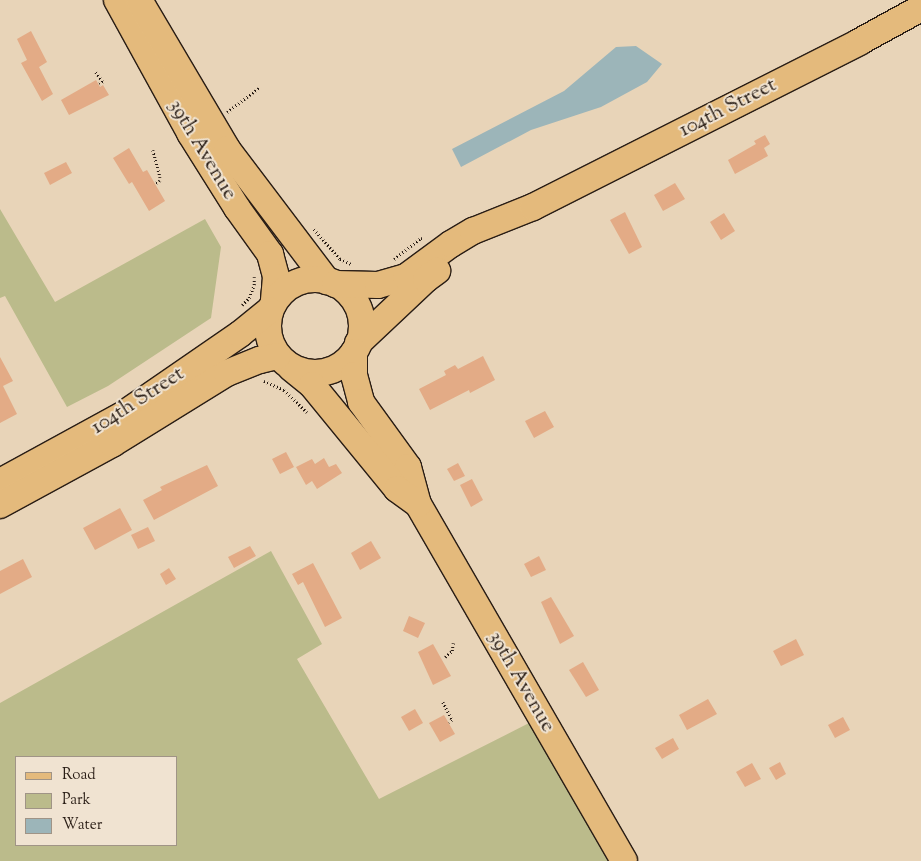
<!DOCTYPE html>
<style>
body{margin:0}
#map{position:relative;width:921px;height:861px;overflow:hidden;background:#e8d4b8;font-family:"Sorts Mill Goudy",serif}
div>[style]{position:absolute}
.green>*{inset:0;background:#bbbb8b}
.water>*{inset:0;background:#9cb5b9}
.building>*{inset:0;background:#e3ab86}
.path>*{height:2.5px;margin-top:-1.25px;transform-origin:0;background:repeating-linear-gradient(90deg,#291d15 0 1px,transparent 0 3.5px)}
.roads{filter:drop-shadow(1px 0 #291d15) drop-shadow(-1px 0 #291d15) drop-shadow(0 1px #291d15) drop-shadow(0 -1px #291d15)}
.major>*{height:26px;margin:-13px;padding:0 13px;transform-origin:13px;border-radius:13px;background:#e4ba7c}
.major>.ring{margin:-13px;padding:0;box-sizing:content-box;background:none;border:26px solid #e4ba7c;border-radius:50%}
span{translate:-50% -50%;white-space:nowrap;text-align:center;line-height:1.15;-webkit-text-stroke:4px #f0e3d1;paint-order:stroke}
.street-label{font-size:21px;color:#291d15}
.legend{position:absolute;left:15px;top:756px;width:162px;height:90px;box-sizing:border-box;background:#f0e3d1;border:1px solid #a09486;margin:0;padding:6px 9px;list-style:none;font-size:15px;color:#291d15}
.legend li{display:flex;align-items:center;gap:10px;height:25px}
.legend b{width:25px;border:1px solid #a09486}
</style>
<div id="map">
<div class="green">
<div style="clip-path:polygon(0 209px,55px 302px,205px 219px,221px 247px,211px 318px,108px 386px,67px 407px,5px 296px,0 298px)"></div>
<div style="clip-path:polygon(evenodd,271px 551px,322px 644px,297px 659px,379px 799px,531px 722px,624px 861px,0 861px,0 703px,271px 551px,16px 757px,176px 757px,176px 845px,16px 845px,16px 757px)"></div>
</div>
<div class="water">
<div style="clip-path:polygon(636px 46px,662px 64px,647px 82px,601px 107px,531px 130px,461px 167px,452px 149px,564px 91px,616px 47px)"></div>
</div>
<div class="building">
<div style="clip-path:polygon(31px 31px,47px 62px,39px 67px,53px 94px,42px 101px,21px 63px,27px 60px,17px 39px)"></div>
<div style="clip-path:polygon(96px 80px,100px 87px,103px 85px,109px 95px,69px 115px,61px 100px)"></div>
<div style="clip-path:polygon(765px 135px,770px 144px,764px 148px,768px 156px,735px 174px,728px 160px,756px 144px,754px 141px)"></div>
<div style="clip-path:polygon(129px 148px,143px 172px,147px 170px,165px 201px,149px 211px,132px 182px,129px 184px,113px 158px)"></div>
<div style="clip-path:polygon(66px 162px,72px 173px,50px 185px,44px 173px)"></div>
<div style="clip-path:polygon(675px 183px,685px 199px,663px 211px,654px 195px)"></div>
<div style="clip-path:polygon(625px 212px,642px 247px,629px 254px,610px 220px)"></div>
<div style="clip-path:polygon(724px 213px,735px 231px,721px 240px,710px 222px)"></div>
<div style="clip-path:polygon(483px 356px,495px 380px,470px 393px,469px 390px,430px 410px,419px 389px,446px 375px,444px 371px,455px 365px,458px 369px)"></div>
<div style="clip-path:polygon(0 357px,13px 381px,3px 386px,17px 414px,0 423px)"></div>
<div style="clip-path:polygon(545px 411px,554px 427px,534px 438px,525px 421px)"></div>
<div style="clip-path:polygon(286px 452px,294px 467px,280px 474px,272px 459px)"></div>
<div style="clip-path:polygon(324px 458px,329px 467px,336px 464px,342px 473px,317px 489px,312px 481px,306px 485px,296px 467px,312px 459px,315px 464px)"></div>
<div style="clip-path:polygon(458px 463px,465px 476px,454px 481px,447px 469px)"></div>
<div style="clip-path:polygon(207px 465px,218px 486px,154px 520px,143px 500px,162px 490px,160px 487px)"></div>
<div style="clip-path:polygon(472px 479px,483px 500px,471px 507px,460px 485px)"></div>
<div style="clip-path:polygon(120px 508px,132px 530px,95px 550px,83px 528px)"></div>
<div style="clip-path:polygon(148px 527px,155px 541px,138px 549px,131px 535px)"></div>
<div style="clip-path:polygon(371px 541px,381px 558px,360px 570px,351px 553px)"></div>
<div style="clip-path:polygon(250px 546px,256px 556px,234px 568px,228px 557px)"></div>
<div style="clip-path:polygon(539px 556px,546px 570px,531px 577px,524px 564px)"></div>
<div style="clip-path:polygon(23px 559px,32px 577px,0 594px,0 571px)"></div>
<div style="clip-path:polygon(313px 563px,342px 618px,325px 627px,303px 582px,298px 585px,292px 574px)"></div>
<div style="clip-path:polygon(169px 568px,176px 579px,166px 585px,160px 574px)"></div>
<div style="clip-path:polygon(551px 597px,574px 636px,560px 644px,541px 602px)"></div>
<div style="clip-path:polygon(409px 616px,425px 623px,418px 638px,403px 631px)"></div>
<div style="clip-path:polygon(796px 639px,804px 655px,781px 666px,773px 651px)"></div>
<div style="clip-path:polygon(433px 644px,451px 676px,433px 685px,418px 652px)"></div>
<div style="clip-path:polygon(583px 662px,599px 690px,586px 697px,569px 670px)"></div>
<div style="clip-path:polygon(708px 699px,717px 714px,687px 730px,679px 715px)"></div>
<div style="clip-path:polygon(415px 709px,423px 723px,409px 731px,401px 717px)"></div>
<div style="clip-path:polygon(444px 715px,455px 734px,440px 742px,429px 723px)"></div>
<div style="clip-path:polygon(843px 717px,850px 730px,835px 738px,828px 725px)"></div>
<div style="clip-path:polygon(673px 738px,679px 749px,662px 759px,655px 748px)"></div>
<div style="clip-path:polygon(780px 762px,786px 774px,776px 780px,769px 768px)"></div>
<div style="clip-path:polygon(752px 763px,761px 779px,745px 787px,736px 772px)"></div>
</div>
<div class="path">
<div style="left:96px;top:72px;width:12px;rotate:55deg"></div>
<div style="left:103px;top:82px;width:4px;rotate:153deg"></div>
<div style="left:227px;top:112px;width:40px;rotate:-37deg"></div>
<div style="left:153px;top:150px;width:28px;rotate:75deg"></div>
<div style="left:160px;top:177px;width:4px;rotate:90deg"></div>
<div style="left:160px;top:181px;width:6px;rotate:149deg"></div>
<div style="left:314px;top:229px;width:40px;rotate:49deg"></div>
<div style="left:340px;top:259px;width:12px;rotate:24deg"></div>
<div style="left:394px;top:259px;width:34px;rotate:-38deg"></div>
<div style="left:421px;top:238px;width:3px;rotate:18deg"></div>
<div style="left:242px;top:305px;width:10px;rotate:-45deg"></div>
<div style="left:249px;top:298px;width:14px;rotate:-69deg"></div>
<div style="left:254px;top:285px;width:8px;rotate:-90deg"></div>
<div style="left:264px;top:381px;width:22px;rotate:24deg"></div>
<div style="left:284px;top:390px;width:32px;rotate:44deg"></div>
<div style="left:445px;top:657px;width:9px;rotate:-41deg"></div>
<div style="left:452px;top:651px;width:8px;rotate:-83deg"></div>
<div style="left:443px;top:702px;width:20px;rotate:63deg"></div>
<div style="left:452px;top:720px;width:4px;rotate:135deg"></div>
</div>
<div class="roads">
<div class="major">
<div style="left:117px;top:0;width:152px;rotate:61.2deg"></div>
<div style="left:190px;top:133px;width:89px;rotate:57.9deg"></div>
<div style="left:237px;top:208px;width:57px;rotate:54.3deg"></div>
<div style="left:270px;top:254px;width:24px;rotate:75deg"></div>
<div style="left:276px;top:277px;width:25px;rotate:95deg"></div>
<div style="left:139px;top:0;width:173px;rotate:59.4deg"></div>
<div style="left:227px;top:149px;width:166px;rotate:52.9deg"></div>
<div class="ring" style="left:268px;top:279px;width:68px;height:68px"></div>
<div style="left:335px;top:284px;width:43px;rotate:1.3deg"></div>
<div style="left:378px;top:285px;width:29px;rotate:-16deg"></div>
<div style="left:406px;top:277px;width:56px;rotate:-36.3deg"></div>
<div style="left:451px;top:244px;width:26px;rotate:-31deg"></div>
<div style="left:473px;top:231px;width:65px;rotate:-21.8deg"></div>
<div style="left:533px;top:207px;width:365px;rotate:-26.8deg"></div>
<div style="left:859px;top:42px;width:71px;rotate:-28.7deg"></div>
<div style="left:358px;top:343px;width:93px;rotate:-43.3deg"></div>
<div style="left:426px;top:279px;width:14px;rotate:-36deg"></div>
<div style="left:354px;top:352px;width:23px;rotate:90deg"></div>
<div style="left:354px;top:375px;width:28px;rotate:75deg"></div>
<div style="left:361px;top:402px;width:80px;rotate:54.1deg"></div>
<div style="left:408px;top:467px;width:38px;rotate:75deg"></div>
<div style="left:418px;top:504px;width:412px;rotate:60deg"></div>
<div style="left:291px;top:368px;width:27px;rotate:39deg"></div>
<div style="left:312px;top:385px;width:134px;rotate:50.7deg"></div>
<div style="left:397px;top:489px;width:26px;rotate:36deg"></div>
<div style="left:0;top:482px;width:141px;rotate:-28.7deg"></div>
<div style="left:124px;top:414px;width:141px;rotate:-34.6deg"></div>
<div style="left:240px;top:334px;width:38px;rotate:-39deg"></div>
<div style="left:0;top:505px;width:128px;rotate:-28.6deg"></div>
<div style="left:112px;top:444px;width:135px;rotate:-31.7deg"></div>
<div style="left:227px;top:373px;width:35px;rotate:-22deg"></div>
<div style="left:260px;top:360px;width:18px;rotate:-13deg"></div>
</div>
</div>
<div class="street-label">
<span style="left:728px;top:108px;rotate:-27deg">104th Street</span>
<span style="left:202px;top:150px;rotate:59deg">39th Avenue</span>
<span style="left:138px;top:401px;rotate:-33deg">104th Street</span>
<span style="left:521px;top:682px;rotate:60deg">39th Avenue</span>
</div>
<ul class="legend">
<li><b style="height:6px;background:#e4ba7c"></b>Road</li>
<li><b style="height:14px;background:#bbbb8b"></b>Park</li>
<li><b style="height:14px;background:#9cb5b9"></b>Water</li>
</ul>
</div>
